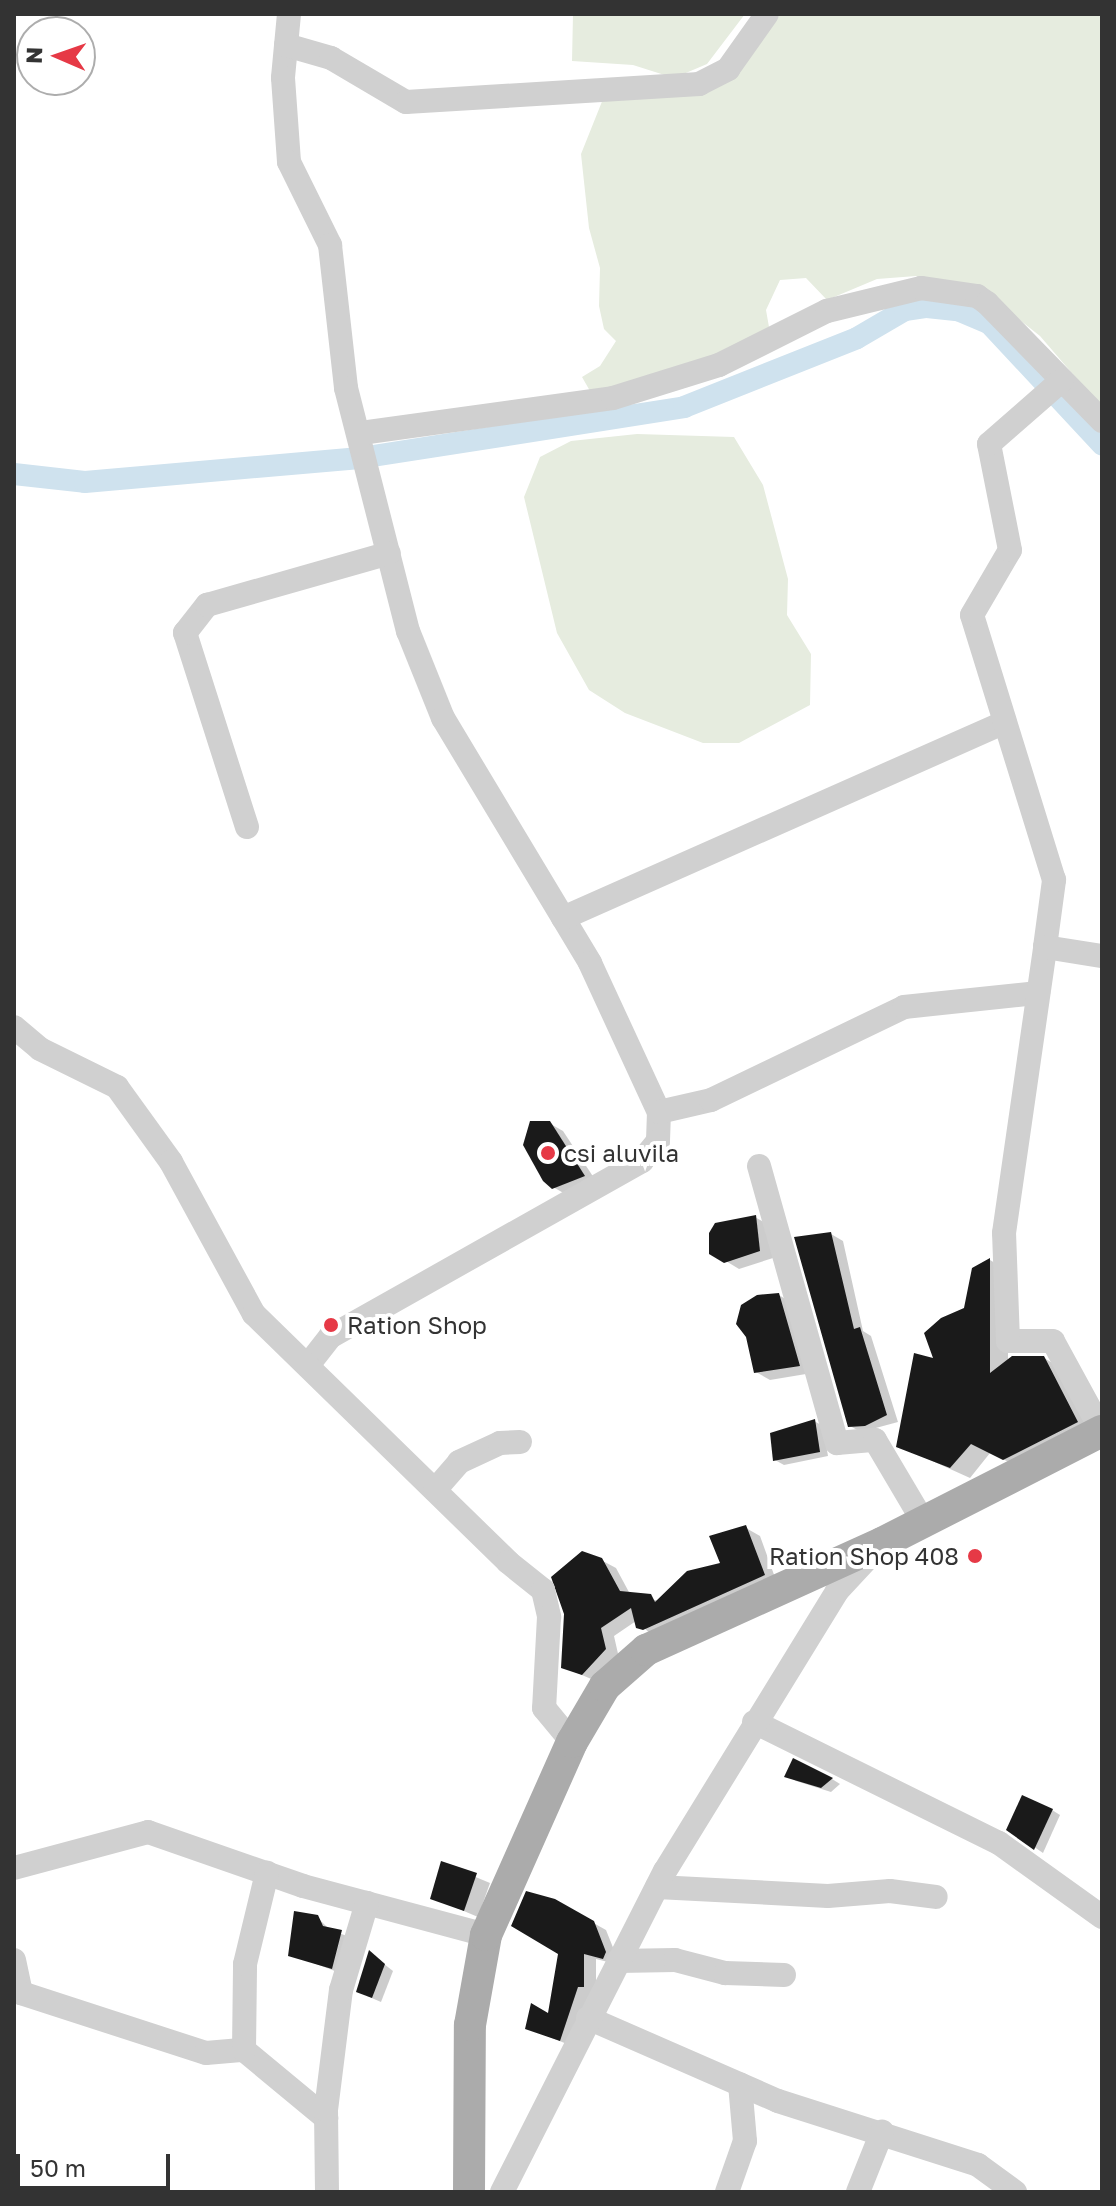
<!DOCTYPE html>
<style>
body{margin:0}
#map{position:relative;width:1116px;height:2206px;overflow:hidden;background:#fff;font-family:"Golos Text",sans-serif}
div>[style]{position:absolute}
.green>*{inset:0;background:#e6ecdf}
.shadow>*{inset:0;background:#0003}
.canal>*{height:22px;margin:-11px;padding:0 11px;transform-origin:11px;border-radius:11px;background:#cfe2ee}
.building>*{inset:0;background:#1a1a1a}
.minor>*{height:24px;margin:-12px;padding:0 12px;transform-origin:12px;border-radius:12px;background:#d0d0d0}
.major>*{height:32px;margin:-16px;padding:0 16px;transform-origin:16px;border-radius:16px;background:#ababab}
.dots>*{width:22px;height:22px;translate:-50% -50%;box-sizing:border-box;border:4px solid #fff;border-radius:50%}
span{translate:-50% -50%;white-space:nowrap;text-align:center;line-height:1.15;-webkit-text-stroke:8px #fff;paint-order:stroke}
.poi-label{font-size:24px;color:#333}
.left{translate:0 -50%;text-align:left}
.right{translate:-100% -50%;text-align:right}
.frame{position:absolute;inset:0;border:16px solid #333;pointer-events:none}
.north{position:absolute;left:16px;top:16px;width:80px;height:80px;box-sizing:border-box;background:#fff;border:2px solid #adadad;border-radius:50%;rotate:272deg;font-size:22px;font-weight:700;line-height:32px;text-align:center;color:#333}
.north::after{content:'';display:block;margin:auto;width:28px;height:36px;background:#e63946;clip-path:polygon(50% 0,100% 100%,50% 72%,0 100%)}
.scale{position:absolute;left:16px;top:2154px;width:154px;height:36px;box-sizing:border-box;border:4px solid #333;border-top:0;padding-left:10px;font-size:24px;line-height:28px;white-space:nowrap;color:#333;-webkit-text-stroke:6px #fff;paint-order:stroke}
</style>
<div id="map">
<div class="green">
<div style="clip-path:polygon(573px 14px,745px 14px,707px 64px,674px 78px,633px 65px,572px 61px)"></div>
<div style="clip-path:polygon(772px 14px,1102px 14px,1102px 408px,1040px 336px,1011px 313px,916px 276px,877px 279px,827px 300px,806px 278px,780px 280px,766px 310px,769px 327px,735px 350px,649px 380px,590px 391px,582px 377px,600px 366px,616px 341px,604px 329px,599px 306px,600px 268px,589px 228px,581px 154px,607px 89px,699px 85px)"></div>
<div style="clip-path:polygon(637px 434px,734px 437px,763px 485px,788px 579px,787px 615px,811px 654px,810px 705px,739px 743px,703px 743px,625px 713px,589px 690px,557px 633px,524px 497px,540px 457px,571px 441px)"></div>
</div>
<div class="shadow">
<div style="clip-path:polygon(549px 1123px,563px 1131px,598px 1184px,567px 1195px,553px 1187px)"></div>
<div style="clip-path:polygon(755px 1217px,769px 1225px,773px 1258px,739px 1269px,711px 1252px)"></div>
<div style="clip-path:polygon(831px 1234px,843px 1241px,863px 1331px,871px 1336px,898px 1422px,861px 1432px,850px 1426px)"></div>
<div style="clip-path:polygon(990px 1260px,1008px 1271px,1008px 1362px,1044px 1358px,1063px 1369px,1096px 1432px,1023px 1469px,990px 1453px,970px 1478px,899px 1446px)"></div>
<div style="clip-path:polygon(779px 1295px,793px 1304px,812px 1373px,770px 1380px,756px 1372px,748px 1336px)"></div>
<div style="clip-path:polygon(814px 1421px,823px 1426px,828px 1456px,784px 1465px,775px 1460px)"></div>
<div style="clip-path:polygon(746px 1528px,760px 1536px,777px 1583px,652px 1635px,636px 1621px,614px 1636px,619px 1658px,596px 1681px,563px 1667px,601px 1560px,616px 1568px,630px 1594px,659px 1601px,723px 1564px)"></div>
<div style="clip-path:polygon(794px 1761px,832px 1779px,840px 1784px,831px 1792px,796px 1781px,787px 1776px)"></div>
<div style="clip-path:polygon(1052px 1810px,1060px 1815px,1043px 1853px,1008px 1829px)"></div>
<div style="clip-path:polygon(442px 1863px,490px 1883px,478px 1917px,433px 1898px)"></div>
<div style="clip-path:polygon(554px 1901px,606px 1930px,618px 1960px,616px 1964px,596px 1959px,596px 1992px,572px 2046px,527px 2028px,550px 2016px,560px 1953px)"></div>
<div style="clip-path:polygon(317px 1917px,330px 1930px,350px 1937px,340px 1973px,290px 1954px)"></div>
<div style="clip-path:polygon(370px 1953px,393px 1971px,381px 2002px,367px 1996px)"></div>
</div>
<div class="canal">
<div style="left:14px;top:474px;width:71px;rotate:6.4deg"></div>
<div style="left:85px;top:482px;width:276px;rotate:-5deg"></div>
<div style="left:360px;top:458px;width:328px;rotate:-8.9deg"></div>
<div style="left:684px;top:407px;width:186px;rotate:-21.7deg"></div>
<div style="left:857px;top:338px;width:56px;rotate:-30.3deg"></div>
<div style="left:905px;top:310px;width:22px;rotate:-8deg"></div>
<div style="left:927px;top:307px;width:31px;rotate:6deg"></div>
<div style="left:958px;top:310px;width:34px;rotate:23deg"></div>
<div style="left:989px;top:323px;width:166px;rotate:47deg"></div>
</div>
<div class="building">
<div style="clip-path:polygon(530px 1121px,550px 1121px,585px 1176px,552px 1189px,543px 1181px,523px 1145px)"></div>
<div style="clip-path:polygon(756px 1215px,760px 1251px,724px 1263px,709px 1254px,709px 1233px,715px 1223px)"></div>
<div style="clip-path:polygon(831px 1232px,854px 1329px,860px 1327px,887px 1415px,865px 1426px,848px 1427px,794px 1237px)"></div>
<div style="clip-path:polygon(990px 1258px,990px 1373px,1012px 1356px,1044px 1356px,1078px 1422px,1003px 1460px,971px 1444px,950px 1468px,896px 1447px,914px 1353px,933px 1358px,924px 1333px,941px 1318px,964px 1308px,972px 1268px)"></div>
<div style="clip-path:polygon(779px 1293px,800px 1366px,754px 1373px,746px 1337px,736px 1324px,741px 1305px,757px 1295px)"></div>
<div style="clip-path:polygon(815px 1419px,820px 1452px,773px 1461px,770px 1433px)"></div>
<div style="clip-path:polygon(746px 1525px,765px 1575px,643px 1630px,636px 1628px,631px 1608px,601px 1628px,606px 1649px,582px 1675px,561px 1668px,564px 1614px,551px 1577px,582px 1551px,602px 1558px,620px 1591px,651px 1594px,655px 1602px,687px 1571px,720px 1563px,709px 1536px)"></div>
<div style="clip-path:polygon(793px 1758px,833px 1778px,821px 1788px,784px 1777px)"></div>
<div style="clip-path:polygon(1022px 1795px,1053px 1809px,1034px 1850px,1006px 1830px)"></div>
<div style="clip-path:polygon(441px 1861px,477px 1873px,464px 1911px,430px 1899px)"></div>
<div style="clip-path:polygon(526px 1891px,555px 1899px,594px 1921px,606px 1952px,603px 1959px,584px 1954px,584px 1987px,578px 1987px,560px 2041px,525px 2029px,531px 2003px,548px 2013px,558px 1954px,511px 1926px)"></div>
<div style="clip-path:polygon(294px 1911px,318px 1915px,323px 1926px,342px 1930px,332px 1969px,288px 1956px)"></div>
<div style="clip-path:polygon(369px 1950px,385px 1964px,372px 1998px,356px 1992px)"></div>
</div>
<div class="minor">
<div style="left:289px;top:14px;width:64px;rotate:95.4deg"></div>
<div style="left:283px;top:78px;width:84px;rotate:85.9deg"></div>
<div style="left:289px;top:162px;width:93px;rotate:63.7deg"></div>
<div style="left:330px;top:245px;width:144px;rotate:83.6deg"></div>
<div style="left:346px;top:388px;width:251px;rotate:75.7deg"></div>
<div style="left:408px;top:631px;width:94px;rotate:68.1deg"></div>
<div style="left:443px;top:718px;width:286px;rotate:59deg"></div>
<div style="left:590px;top:963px;width:164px;rotate:65.2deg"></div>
<div style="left:659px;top:1112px;width:29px;rotate:92deg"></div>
<div style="left:658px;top:1141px;width:26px;rotate:129deg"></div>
<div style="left:642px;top:1161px;width:358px;rotate:150.6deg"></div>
<div style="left:330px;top:1337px;width:33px;rotate:128deg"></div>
<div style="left:286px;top:45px;width:47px;rotate:16.1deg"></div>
<div style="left:331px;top:58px;width:87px;rotate:30.4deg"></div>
<div style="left:406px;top:102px;width:294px;rotate:-3.5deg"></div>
<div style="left:699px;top:84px;width:33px;rotate:-27deg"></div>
<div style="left:728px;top:69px;width:67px;rotate:-54.7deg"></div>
<div style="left:361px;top:433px;width:254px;rotate:-7.9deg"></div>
<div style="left:613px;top:398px;width:111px;rotate:-17.3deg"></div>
<div style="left:719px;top:365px;width:121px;rotate:-26.6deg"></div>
<div style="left:827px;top:311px;width:97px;rotate:-13.7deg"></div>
<div style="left:921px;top:288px;width:57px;rotate:8.1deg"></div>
<div style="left:977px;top:296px;width:12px;rotate:35deg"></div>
<div style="left:987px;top:303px;width:165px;rotate:45.7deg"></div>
<div style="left:247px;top:827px;width:204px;rotate:-107.7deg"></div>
<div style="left:185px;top:633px;width:36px;rotate:-52deg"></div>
<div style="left:207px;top:605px;width:189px;rotate:-15.9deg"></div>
<div style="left:563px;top:918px;width:481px;rotate:-23.9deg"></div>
<div style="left:1045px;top:947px;width:68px;rotate:-82.3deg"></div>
<div style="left:1054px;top:880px;width:277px;rotate:-107.2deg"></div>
<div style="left:972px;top:615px;width:75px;rotate:-59.7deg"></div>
<div style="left:1010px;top:550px;width:108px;rotate:-101.2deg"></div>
<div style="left:989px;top:444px;width:97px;rotate:-41.2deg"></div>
<div style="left:14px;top:1027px;width:34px;rotate:40deg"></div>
<div style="left:40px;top:1049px;width:86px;rotate:26.3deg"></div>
<div style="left:117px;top:1087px;width:92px;rotate:54.2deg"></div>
<div style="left:171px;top:1162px;width:173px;rotate:61.4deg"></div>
<div style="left:254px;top:1314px;width:355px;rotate:44.3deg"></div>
<div style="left:508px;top:1562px;width:45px;rotate:38.7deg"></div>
<div style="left:543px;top:1590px;width:28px;rotate:77deg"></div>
<div style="left:549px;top:1617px;width:91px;rotate:93.1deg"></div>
<div style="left:544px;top:1708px;width:44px;rotate:50.5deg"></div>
<div style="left:659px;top:1112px;width:53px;rotate:-13deg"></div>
<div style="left:711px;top:1100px;width:214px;rotate:-25.7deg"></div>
<div style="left:904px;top:1007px;width:135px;rotate:-6deg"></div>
<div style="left:759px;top:1166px;width:288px;rotate:74.3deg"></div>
<div style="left:837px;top:1443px;width:38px;rotate:-5deg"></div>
<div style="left:875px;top:1440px;width:96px;rotate:59.4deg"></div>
<div style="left:1102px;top:1431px;width:102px;rotate:-118.6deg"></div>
<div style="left:1053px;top:1341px;width:45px;rotate:180deg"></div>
<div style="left:1008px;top:1341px;width:108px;rotate:-92.1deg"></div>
<div style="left:1004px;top:1233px;width:289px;rotate:-81.8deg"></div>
<div style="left:1045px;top:947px;width:58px;rotate:9deg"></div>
<div style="left:435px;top:1490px;width:37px;rotate:-49deg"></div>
<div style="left:459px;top:1462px;width:45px;rotate:-24.9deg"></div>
<div style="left:500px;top:1443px;width:20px;rotate:-3deg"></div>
<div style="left:754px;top:1722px;width:273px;rotate:26.3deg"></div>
<div style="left:999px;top:1843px;width:127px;rotate:35.7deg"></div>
<div style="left:14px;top:1868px;width:139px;rotate:-15deg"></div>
<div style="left:148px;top:1832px;width:164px;rotate:19.2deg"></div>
<div style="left:303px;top:1886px;width:189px;rotate:15deg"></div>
<div style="left:657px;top:1887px;width:171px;rotate:3deg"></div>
<div style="left:828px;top:1896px;width:62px;rotate:-4.6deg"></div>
<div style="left:890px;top:1891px;width:46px;rotate:7.4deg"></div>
<div style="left:14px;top:1960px;width:34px;rotate:78deg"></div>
<div style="left:21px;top:1993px;width:194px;rotate:18deg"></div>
<div style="left:206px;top:2053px;width:38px;rotate:-5deg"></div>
<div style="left:244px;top:2050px;width:107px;rotate:39.7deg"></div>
<div style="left:618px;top:1961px;width:57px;rotate:-1deg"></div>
<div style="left:675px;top:1960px;width:52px;rotate:14.6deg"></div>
<div style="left:725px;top:1973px;width:59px;rotate:1.9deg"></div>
<div style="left:588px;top:2018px;width:207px;rotate:23.6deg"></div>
<div style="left:778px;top:2101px;width:210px;rotate:17.7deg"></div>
<div style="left:978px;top:2165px;width:46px;rotate:36.1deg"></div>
<div style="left:244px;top:2050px;width:86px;rotate:-89.3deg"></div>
<div style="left:245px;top:1964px;width:94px;rotate:-76.4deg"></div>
<div style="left:327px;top:2192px;width:82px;rotate:-90.7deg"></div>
<div style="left:326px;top:2110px;width:121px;rotate:-82.9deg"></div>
<div style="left:341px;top:1990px;width:91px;rotate:-73.4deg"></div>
<div style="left:502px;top:2192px;width:360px;rotate:-63.1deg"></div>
<div style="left:665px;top:1871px;width:329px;rotate:-58.4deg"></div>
<div style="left:837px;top:1591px;width:57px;rotate:-47.1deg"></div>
<div style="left:727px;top:2192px;width:54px;rotate:-70.6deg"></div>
<div style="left:745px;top:2141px;width:57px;rotate:-95deg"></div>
<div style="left:858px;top:2192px;width:65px;rotate:-68.2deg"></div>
</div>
<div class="major">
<div style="left:469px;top:2192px;width:167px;rotate:-89.7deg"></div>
<div style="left:470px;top:2025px;width:91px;rotate:-79.9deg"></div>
<div style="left:486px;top:1935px;width:211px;rotate:-66deg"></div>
<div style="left:572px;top:1742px;width:65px;rotate:-59.5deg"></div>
<div style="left:605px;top:1686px;width:55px;rotate:-41.3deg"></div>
<div style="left:646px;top:1650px;width:259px;rotate:-24.4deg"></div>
<div style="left:882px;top:1543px;width:247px;rotate:-27deg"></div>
</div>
<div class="dots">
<div style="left:548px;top:1153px;background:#e63946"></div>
<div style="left:331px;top:1325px;background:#e63946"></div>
<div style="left:975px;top:1556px;background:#e63946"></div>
</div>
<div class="poi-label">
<span class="left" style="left:564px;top:1153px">csi aluvila</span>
<span class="left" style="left:347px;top:1325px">Ration Shop</span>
<span class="right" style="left:959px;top:1556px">Ration Shop 408</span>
</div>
<div class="frame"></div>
<div class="north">N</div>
<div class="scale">50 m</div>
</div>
